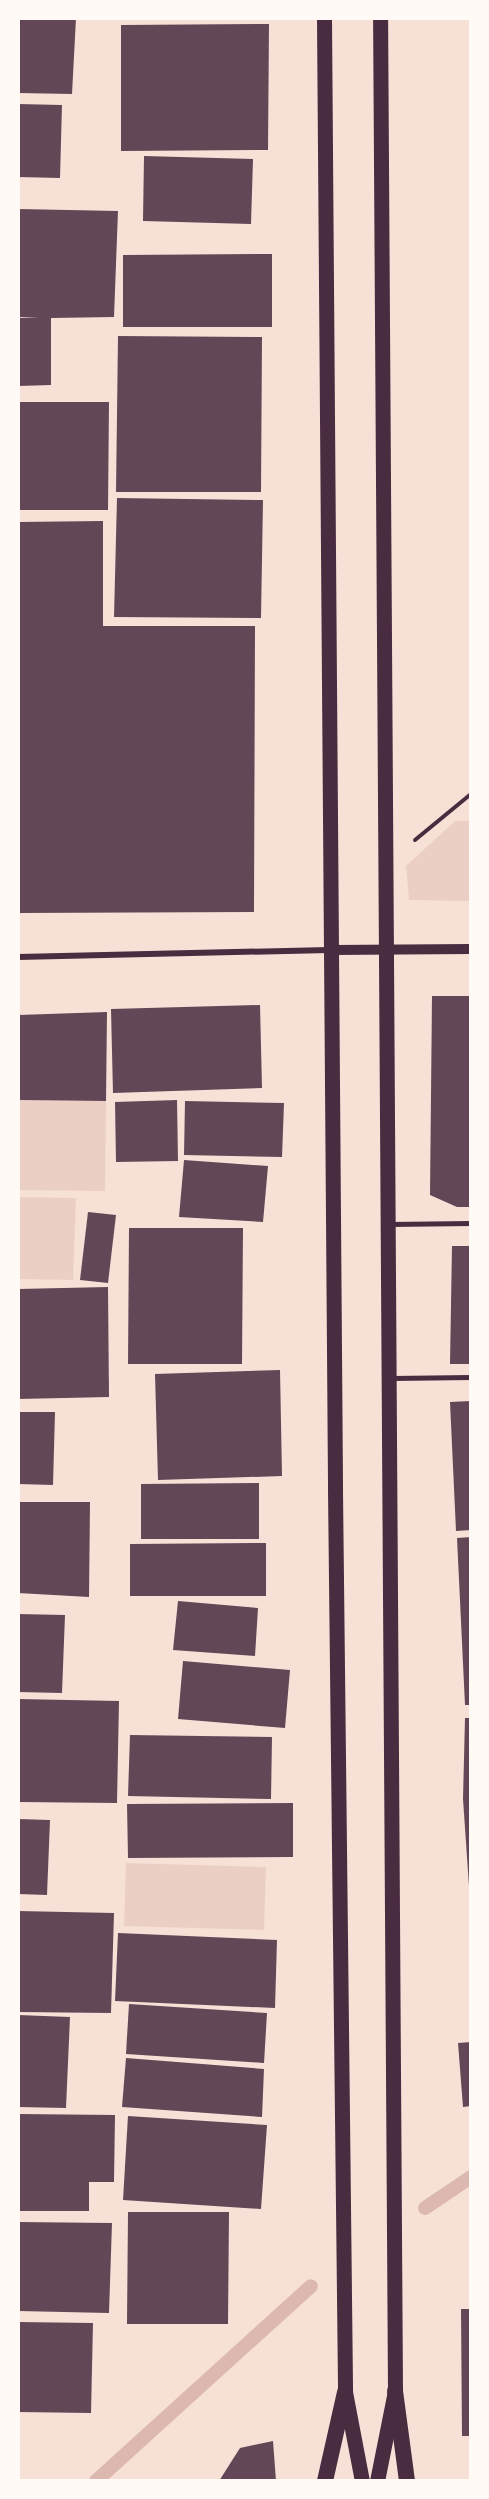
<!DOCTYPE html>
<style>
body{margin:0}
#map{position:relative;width:489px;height:2499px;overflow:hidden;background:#f7e1d7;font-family:Commissioner,sans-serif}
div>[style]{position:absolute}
.green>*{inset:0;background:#ebcfc5}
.stream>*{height:14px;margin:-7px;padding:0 7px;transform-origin:7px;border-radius:7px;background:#dcb8b0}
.building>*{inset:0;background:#644757}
.path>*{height:4px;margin:-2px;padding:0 2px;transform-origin:2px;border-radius:2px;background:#4a2c40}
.service>*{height:4.5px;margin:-2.25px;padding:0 2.25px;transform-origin:2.25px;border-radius:2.25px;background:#4a2c40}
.minor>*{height:6px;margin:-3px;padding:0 3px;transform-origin:3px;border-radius:3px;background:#4a2c40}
.tertiary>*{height:10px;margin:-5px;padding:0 5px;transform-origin:5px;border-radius:5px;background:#4a2c40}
.primary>*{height:15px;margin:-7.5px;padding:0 7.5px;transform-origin:7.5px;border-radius:7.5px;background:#4a2c40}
.trunk>*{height:16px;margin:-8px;padding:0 8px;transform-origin:8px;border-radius:8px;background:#4a2c40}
span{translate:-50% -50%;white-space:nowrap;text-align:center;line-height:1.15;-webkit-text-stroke:6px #fffaf5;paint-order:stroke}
.frame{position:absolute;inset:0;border:20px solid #fffaf5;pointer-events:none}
</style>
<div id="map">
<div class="green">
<div style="clip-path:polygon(455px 821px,471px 821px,471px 901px,409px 900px,406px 866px)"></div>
<div style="clip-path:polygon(18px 1100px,106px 1101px,105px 1191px,18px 1190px)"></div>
<div style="clip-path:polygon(18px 1197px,76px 1198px,73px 1280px,18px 1279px)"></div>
<div style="clip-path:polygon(126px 1863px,266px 1867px,264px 1930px,124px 1926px)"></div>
</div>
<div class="stream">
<div style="left:425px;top:2208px;width:55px;rotate:-34deg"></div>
<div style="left:96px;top:2481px;width:290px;rotate:-42.2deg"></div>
</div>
<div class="building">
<div style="clip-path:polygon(18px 18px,76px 18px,72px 94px,18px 93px)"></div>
<div style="clip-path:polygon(269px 24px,268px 150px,121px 151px,121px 25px)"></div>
<div style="clip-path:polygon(18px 104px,62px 105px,60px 178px,18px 177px)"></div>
<div style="clip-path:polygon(144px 156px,253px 159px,251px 224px,143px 221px)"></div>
<div style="clip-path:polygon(18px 209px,118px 211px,114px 317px,51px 318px,51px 385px,18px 386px,18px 318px,39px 317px,18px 317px)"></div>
<div style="clip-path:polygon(272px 254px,272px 327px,123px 327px,123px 255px)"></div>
<div style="clip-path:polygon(118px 336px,262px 337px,261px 492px,116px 492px)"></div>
<div style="clip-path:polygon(18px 402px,109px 402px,108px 510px,18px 510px)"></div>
<div style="clip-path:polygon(117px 498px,263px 500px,261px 618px,114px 617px)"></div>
<div style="clip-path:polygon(103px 521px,103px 626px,255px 626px,254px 912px,18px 913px,18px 522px)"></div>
<div style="clip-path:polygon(432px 996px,471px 996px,471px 1207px,457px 1207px,430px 1195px)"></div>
<div style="clip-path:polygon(260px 1005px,262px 1088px,113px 1093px,111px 1009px)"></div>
<div style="clip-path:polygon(107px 1012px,106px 1101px,18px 1100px,18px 1015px)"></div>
<div style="clip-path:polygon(177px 1100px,178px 1161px,116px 1162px,115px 1102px)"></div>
<div style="clip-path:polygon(185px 1101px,284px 1103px,282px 1157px,184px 1155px)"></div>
<div style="clip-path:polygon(184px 1160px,268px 1166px,263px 1222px,179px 1217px)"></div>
<div style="clip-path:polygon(88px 1212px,116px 1215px,108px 1283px,80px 1280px)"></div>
<div style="clip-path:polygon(129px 1228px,243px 1228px,242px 1364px,128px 1364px)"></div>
<div style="clip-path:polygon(452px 1246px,471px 1246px,471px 1364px,450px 1364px)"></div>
<div style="clip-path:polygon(108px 1287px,109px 1397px,18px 1399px,18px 1289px)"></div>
<div style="clip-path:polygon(280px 1370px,282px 1476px,158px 1480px,155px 1374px)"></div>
<div style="clip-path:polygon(471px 1401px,471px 1530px,456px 1531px,450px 1402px)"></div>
<div style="clip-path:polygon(18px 1412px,55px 1412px,53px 1485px,18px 1484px)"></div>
<div style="clip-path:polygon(259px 1483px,259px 1539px,141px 1539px,141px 1484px)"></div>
<div style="clip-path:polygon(18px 1502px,90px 1502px,89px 1597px,18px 1593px)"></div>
<div style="clip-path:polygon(471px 1537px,471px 1705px,465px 1705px,457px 1538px)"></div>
<div style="clip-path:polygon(266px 1543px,266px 1596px,130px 1596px,130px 1544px)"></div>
<div style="clip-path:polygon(178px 1601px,258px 1608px,255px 1656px,173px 1650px)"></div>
<div style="clip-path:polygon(18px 1614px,65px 1615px,62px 1693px,18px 1692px)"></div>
<div style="clip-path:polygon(183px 1661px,290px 1670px,285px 1728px,178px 1719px)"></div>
<div style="clip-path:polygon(18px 1699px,119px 1701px,117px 1803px,18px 1802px)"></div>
<div style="clip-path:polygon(465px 1718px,471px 1718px,471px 1915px,463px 1799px)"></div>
<div style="clip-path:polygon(130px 1735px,272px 1737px,271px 1799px,128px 1796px)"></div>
<div style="clip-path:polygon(293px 1803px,293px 1857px,128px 1858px,127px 1804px)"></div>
<div style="clip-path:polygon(18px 1819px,50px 1820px,47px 1895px,18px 1894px)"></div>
<div style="clip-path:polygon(18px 1911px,114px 1913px,111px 2013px,18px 2012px)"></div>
<div style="clip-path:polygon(118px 1933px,277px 1940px,275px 2008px,115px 2001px)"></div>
<div style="clip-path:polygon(129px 2004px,267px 2013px,264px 2063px,126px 2054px)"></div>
<div style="clip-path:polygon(18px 2015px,70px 2017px,66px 2108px,18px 2107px)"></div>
<div style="clip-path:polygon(471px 2042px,471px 2106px,463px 2107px,458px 2043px)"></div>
<div style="clip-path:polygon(126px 2058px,264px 2069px,262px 2117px,122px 2107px)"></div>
<div style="clip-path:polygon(18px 2114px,115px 2115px,114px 2182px,89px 2182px,89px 2211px,18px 2211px)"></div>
<div style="clip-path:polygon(128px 2116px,267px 2125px,261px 2209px,123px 2200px)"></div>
<div style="clip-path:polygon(128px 2212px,229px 2212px,228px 2324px,127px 2324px)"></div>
<div style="clip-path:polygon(18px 2222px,112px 2223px,109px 2313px,18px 2311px)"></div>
<div style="clip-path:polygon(461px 2309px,471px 2309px,471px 2436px,462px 2436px)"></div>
<div style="clip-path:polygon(18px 2322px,93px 2323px,91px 2413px,18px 2412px)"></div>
<div style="clip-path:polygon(273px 2441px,276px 2481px,219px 2481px,240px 2448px)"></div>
</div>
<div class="path">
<div style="left:415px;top:840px;width:72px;rotate:-39.4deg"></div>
</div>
<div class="service">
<div style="left:390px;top:1224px;width:81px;rotate:-0.7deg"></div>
<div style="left:392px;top:1378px;width:79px;rotate:-0.7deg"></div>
</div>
<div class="minor">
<div style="left:18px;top:957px;width:311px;rotate:-1.3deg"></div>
</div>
<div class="tertiary">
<div style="left:332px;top:950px;width:139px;rotate:-0.4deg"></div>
</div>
<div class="primary">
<div style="left:324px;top:18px;width:1472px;rotate:89.57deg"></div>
<div style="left:335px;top:1490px;width:902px;rotate:89.36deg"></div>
<div style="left:345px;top:2392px;width:91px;rotate:79.2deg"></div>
<div style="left:377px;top:2481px;width:92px;rotate:-78.7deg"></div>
<div style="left:395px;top:2391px;width:2373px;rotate:-90.36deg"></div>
</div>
<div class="trunk">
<div style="left:395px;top:2391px;width:91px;rotate:82.4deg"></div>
<div style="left:325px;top:2481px;width:91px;rotate:-77.3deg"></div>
</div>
<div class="frame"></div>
</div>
